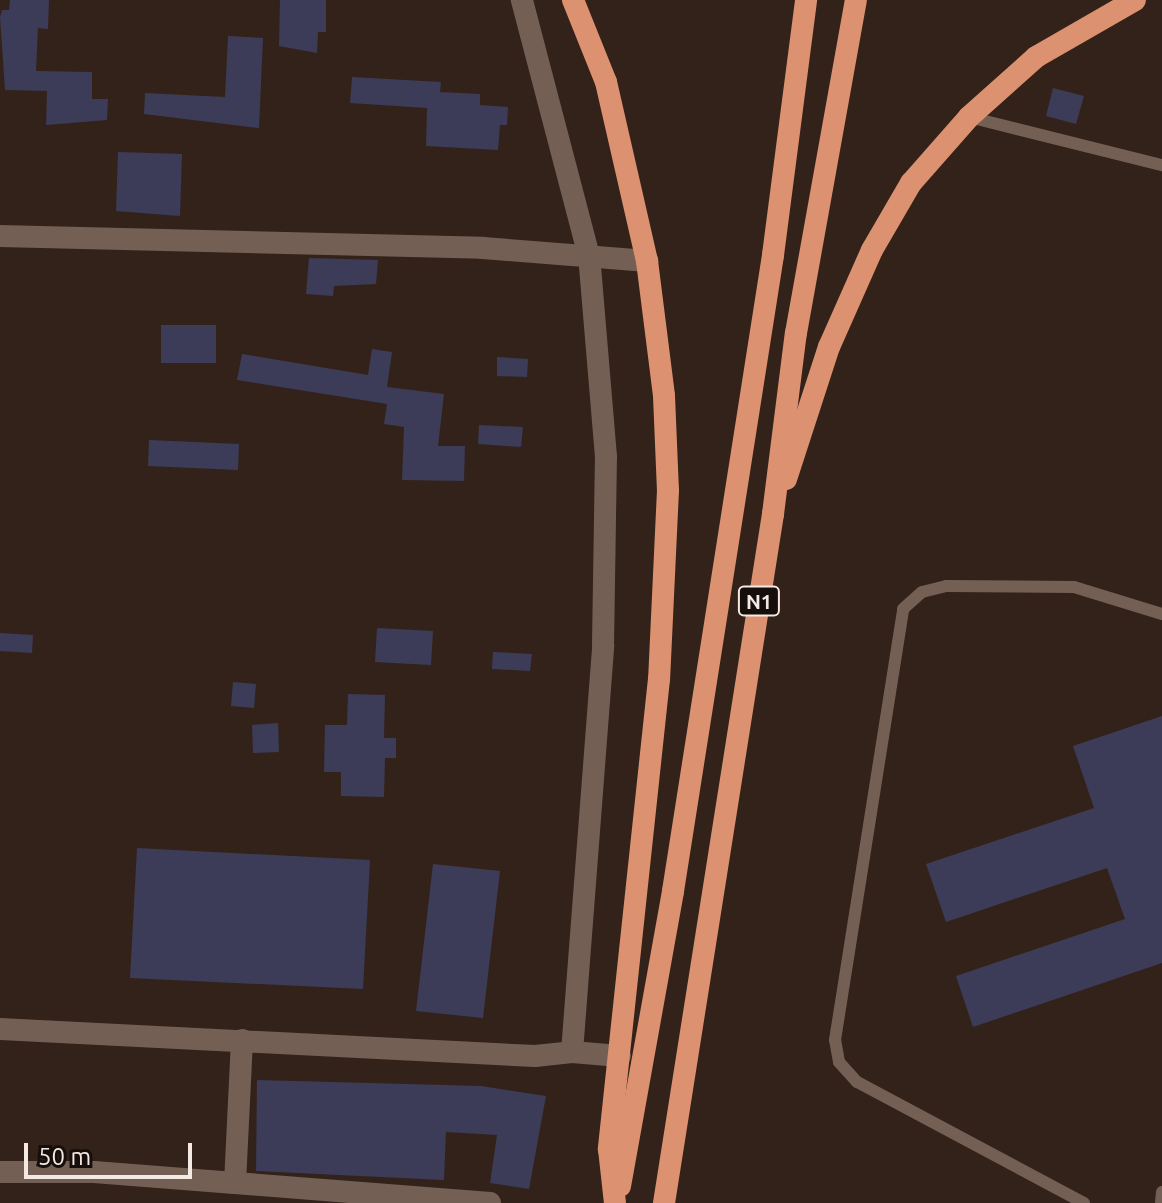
<!DOCTYPE html>
<style>
body{margin:0}
#map{position:relative;width:1162px;height:1203px;overflow:hidden;background:#332219;font-family:Ubuntu,sans-serif}
div>[style]{position:absolute}
.building>*{inset:0;background:#3c3c58}
.service>*{height:12px;margin:-6px;padding:0 6px;transform-origin:6px;border-radius:6px;background:#745f55}
.minor>*{height:22px;margin:-11px;padding:0 11px;transform-origin:11px;border-radius:11px;background:#745f55}
.trunk>*{height:22px;margin:-11px;padding:0 11px;transform-origin:11px;border-radius:11px;background:#dc9270}
span{translate:-50% -50%;white-space:nowrap;text-align:center;line-height:1.15;-webkit-text-stroke:8px #150e0a;paint-order:stroke}
.shield-label span{padding:2px 6px;background:#150e0a;border:2px solid;border-radius:6px;-webkit-text-stroke-width:0}
.shield-label{font-size:20px;color:#f5e9e3;font-weight:700}
.scale{position:absolute;left:24px;top:1143px;width:168px;height:36px;box-sizing:border-box;border:4px solid #f5e9e3;border-top:0;padding-left:10px;font-size:24px;line-height:28px;white-space:nowrap;color:#f5e9e3;-webkit-text-stroke:6px #150e0a;paint-order:stroke}
</style>
<div id="map">
<div class="building">
<div style="clip-path:polygon(10px 0,49px 0,48px 29px,38px 28px,36px 71px,92px 72px,92px 99px,108px 99px,107px 120px,46px 125px,47px 91px,5px 90px,0 17px,2px 10px,9px 10px)"></div>
<div style="clip-path:polygon(280px 0,326px 0,326px 32px,318px 32px,317px 53px,279px 46px)"></div>
<div style="clip-path:polygon(228px 36px,263px 38px,259px 128px,144px 114px,145px 93px,225px 97px)"></div>
<div style="clip-path:polygon(352px 77px,441px 82px,440px 92px,480px 94px,480px 105px,508px 107px,507px 125px,500px 125px,498px 150px,426px 146px,427px 108px,350px 103px)"></div>
<div style="clip-path:polygon(1053px 88px,1084px 96px,1076px 124px,1046px 116px)"></div>
<div style="clip-path:polygon(118px 152px,182px 154px,180px 216px,116px 211px)"></div>
<div style="clip-path:polygon(309px 258px,378px 260px,376px 284px,334px 286px,333px 296px,306px 294px)"></div>
<div style="clip-path:polygon(161px 325px,216px 325px,216px 363px,161px 363px)"></div>
<div style="clip-path:polygon(372px 349px,392px 352px,387px 387px,444px 394px,438px 446px,465px 446px,464px 481px,402px 480px,404px 427px,384px 424px,387px 404px,237px 380px,242px 354px,368px 375px)"></div>
<div style="clip-path:polygon(497px 357px,528px 359px,527px 377px,497px 376px)"></div>
<div style="clip-path:polygon(479px 425px,523px 427px,521px 447px,478px 444px)"></div>
<div style="clip-path:polygon(149px 440px,239px 444px,238px 470px,148px 466px)"></div>
<div style="clip-path:polygon(377px 628px,433px 631px,431px 665px,375px 662px)"></div>
<div style="clip-path:polygon(0 633px,33px 635px,32px 653px,0 651px)"></div>
<div style="clip-path:polygon(493px 652px,532px 654px,530px 671px,492px 669px)"></div>
<div style="clip-path:polygon(233px 682px,256px 684px,254px 708px,231px 706px)"></div>
<div style="clip-path:polygon(348px 694px,385px 695px,384px 738px,396px 738px,396px 758px,385px 758px,384px 797px,341px 796px,341px 772px,324px 772px,325px 725px,347px 725px)"></div>
<div style="clip-path:polygon(1162px 716px,1162px 963px,973px 1027px,956px 976px,1125px 919px,1107px 868px,946px 922px,926px 864px,1094px 808px,1073px 746px)"></div>
<div style="clip-path:polygon(278px 723px,279px 752px,253px 753px,252px 725px)"></div>
<div style="clip-path:polygon(137px 848px,370px 860px,363px 989px,130px 978px)"></div>
<div style="clip-path:polygon(433px 864px,500px 871px,483px 1018px,416px 1011px)"></div>
<div style="clip-path:polygon(257px 1080px,481px 1086px,546px 1096px,529px 1189px,490px 1183px,497px 1135px,446px 1132px,444px 1180px,256px 1171px)"></div>
</div>
<div class="service">
<div style="left:969px;top:117px;width:199px;rotate:14deg"></div>
<div style="left:1084px;top:1203px;width:257px;rotate:-151.9deg"></div>
<div style="left:857px;top:1082px;width:27px;rotate:-132deg"></div>
<div style="left:839px;top:1062px;width:22px;rotate:-100deg"></div>
<div style="left:835px;top:1040px;width:436px;rotate:-81deg"></div>
<div style="left:903px;top:609px;width:25px;rotate:-42deg"></div>
<div style="left:922px;top:592px;width:25px;rotate:-14deg"></div>
<div style="left:946px;top:586px;width:128px;rotate:0.4deg"></div>
<div style="left:1074px;top:587px;width:92px;rotate:17.1deg"></div>
<div style="left:1161px;top:1203px;width:11px;rotate:-85deg"></div>
</div>
<div class="minor">
<div style="left:0;top:236px;width:483px;rotate:1.4deg"></div>
<div style="left:483px;top:248px;width:165px;rotate:4.5deg"></div>
<div style="left:0;top:1029px;width:536px;rotate:2.89deg"></div>
<div style="left:535px;top:1056px;width:37px;rotate:-6deg"></div>
<div style="left:572px;top:1052px;width:408px;rotate:-85.6deg"></div>
<div style="left:603px;top:645px;width:188px;rotate:-89.1deg"></div>
<div style="left:606px;top:457px;width:202px;rotate:-94.8deg"></div>
<div style="left:589px;top:256px;width:265px;rotate:-104.7deg"></div>
<div style="left:242px;top:1040px;width:143px;rotate:92.8deg"></div>
<div style="left:235px;top:1183px;width:256px;rotate:4.5deg"></div>
<div style="left:572px;top:1052px;width:48px;rotate:4.8deg"></div>
<div style="left:0;top:1172px;width:94px"></div>
<div style="left:94px;top:1172px;width:141px;rotate:4.5deg"></div>
</div>
<div class="trunk">
<div style="left:573px;top:0;width:88px;rotate:68.1deg"></div>
<div style="left:606px;top:82px;width:184px;rotate:77.1deg"></div>
<div style="left:647px;top:261px;width:136px;rotate:82.8deg"></div>
<div style="left:664px;top:396px;width:94px;rotate:87.6deg"></div>
<div style="left:668px;top:490px;width:189px;rotate:92.7deg"></div>
<div style="left:659px;top:679px;width:473px;rotate:96.1deg"></div>
<div style="left:609px;top:1149px;width:54px;rotate:83.7deg"></div>
<div style="left:786px;top:479px;width:139px;rotate:-72deg"></div>
<div style="left:829px;top:347px;width:106px;rotate:-66.1deg"></div>
<div style="left:872px;top:250px;width:78px;rotate:-59.8deg"></div>
<div style="left:911px;top:183px;width:88px;rotate:-48.7deg"></div>
<div style="left:969px;top:117px;width:90px;rotate:-41.8deg"></div>
<div style="left:1036px;top:57px;width:114px;rotate:-29.9deg"></div>
<div style="left:620px;top:1186px;width:300px;rotate:-79.8deg"></div>
<div style="left:673px;top:891px;width:644px;rotate:-81.06deg"></div>
<div style="left:773px;top:255px;width:257px;rotate:-82.6deg"></div>
<div style="left:664px;top:1203px;width:698px;rotate:-81.01deg"></div>
<div style="left:773px;top:514px;width:182px;rotate:-82.8deg"></div>
<div style="left:796px;top:333px;width:338px;rotate:-79.8deg"></div>
</div>
<div class="shield-label">
<span style="left:759px;top:601px">N1</span>
</div>
<div class="scale">50 m</div>
</div>
